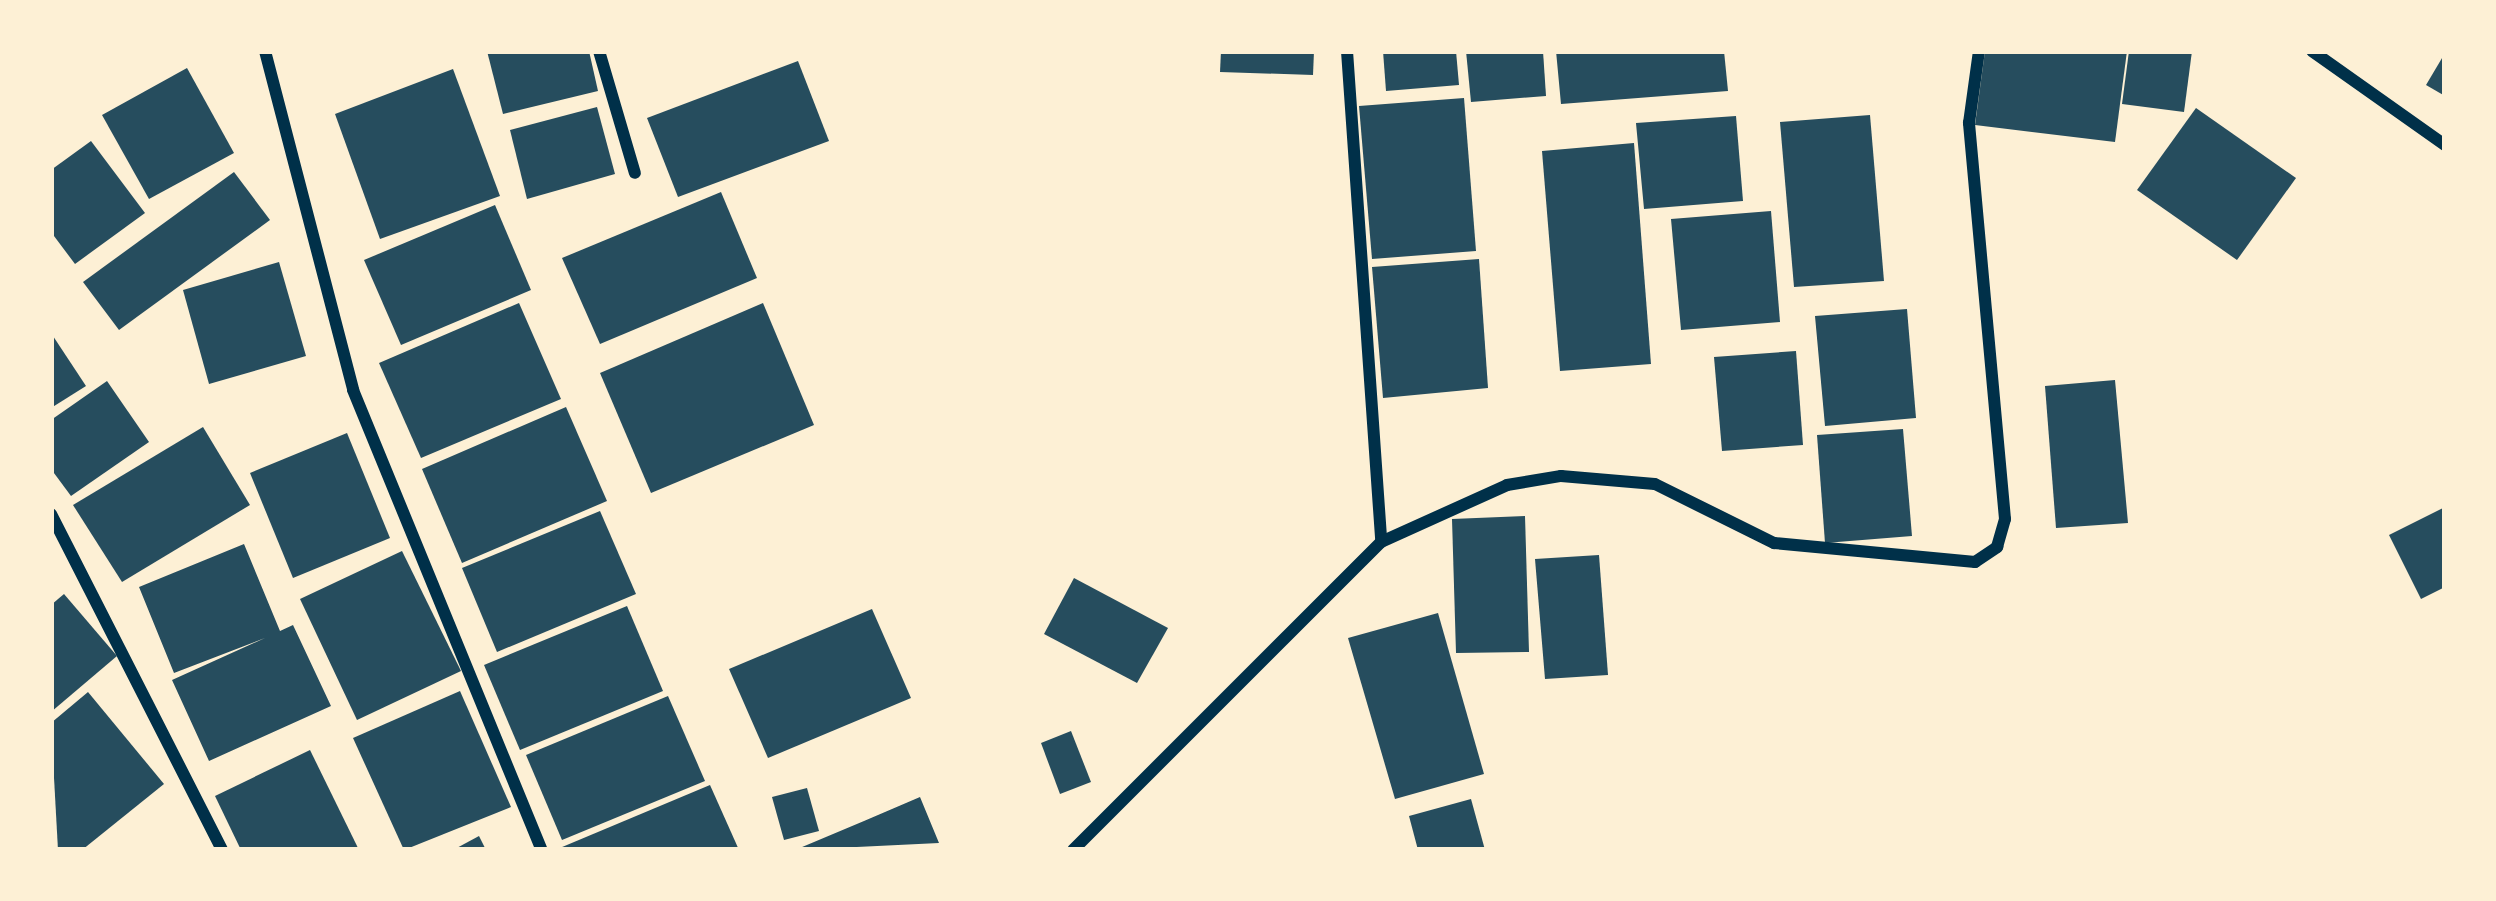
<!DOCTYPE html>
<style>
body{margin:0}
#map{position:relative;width:2496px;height:901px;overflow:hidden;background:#fdf0d5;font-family:Helvetica,sans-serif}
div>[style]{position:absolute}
.building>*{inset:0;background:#264d5e}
.minor>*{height:12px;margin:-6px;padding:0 6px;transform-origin:6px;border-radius:6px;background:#003049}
span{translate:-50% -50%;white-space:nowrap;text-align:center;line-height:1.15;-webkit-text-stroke:10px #fdf0d5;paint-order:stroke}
.frame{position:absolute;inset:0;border:54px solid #fdf0d5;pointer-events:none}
</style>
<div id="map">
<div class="building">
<div style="clip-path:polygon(487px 51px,589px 51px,598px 91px,503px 114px)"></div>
<div style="clip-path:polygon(1221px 51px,1314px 51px,1313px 75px,1220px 72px)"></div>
<div style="clip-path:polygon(1383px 51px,1456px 51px,1459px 85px,1386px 91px)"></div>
<div style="clip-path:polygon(1466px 51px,1543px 51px,1546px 96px,1471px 102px)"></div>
<div style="clip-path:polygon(1556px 51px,1724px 51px,1728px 91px,1561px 104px)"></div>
<div style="clip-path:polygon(1985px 51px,2127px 51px,2115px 142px,1975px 125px)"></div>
<div style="clip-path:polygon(2129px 51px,2192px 51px,2184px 112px,2122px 104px)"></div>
<div style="clip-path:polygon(2445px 53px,2445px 96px,2426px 85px)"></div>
<div style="clip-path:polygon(798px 61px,829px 141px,678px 197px,647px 118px)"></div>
<div style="clip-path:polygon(187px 68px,234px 153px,149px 199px,102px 115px)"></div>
<div style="clip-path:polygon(453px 69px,500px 196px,380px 239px,335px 114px)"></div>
<div style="clip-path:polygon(1464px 98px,1476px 251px,1372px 259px,1359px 106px)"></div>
<div style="clip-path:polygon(597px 107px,615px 174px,527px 199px,510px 130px)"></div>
<div style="clip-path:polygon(2196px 108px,2296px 178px,2237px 260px,2137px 190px)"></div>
<div style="clip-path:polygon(1870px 115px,1884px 281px,1794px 287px,1780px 122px)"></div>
<div style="clip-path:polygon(1736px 116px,1743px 201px,1644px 209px,1636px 123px)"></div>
<div style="clip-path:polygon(91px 141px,145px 213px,75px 264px,51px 232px,51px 170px)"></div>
<div style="clip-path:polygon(1634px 143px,1651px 364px,1560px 371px,1542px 151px)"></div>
<div style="clip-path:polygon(234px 172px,270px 220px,119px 330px,83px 282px)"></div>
<div style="clip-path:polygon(721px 192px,757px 278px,600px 344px,562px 258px)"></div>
<div style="clip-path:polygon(495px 205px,531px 290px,401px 345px,364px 260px)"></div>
<div style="clip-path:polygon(1771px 211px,1780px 322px,1681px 330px,1671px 219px)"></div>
<div style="clip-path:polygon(1479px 259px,1488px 388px,1383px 398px,1372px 267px)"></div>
<div style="clip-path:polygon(279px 262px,306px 356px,209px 384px,183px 290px)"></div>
<div style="clip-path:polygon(519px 303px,561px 399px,421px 458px,379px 363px)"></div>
<div style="clip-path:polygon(763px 303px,814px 425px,651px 493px,600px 373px)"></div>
<div style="clip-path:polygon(1907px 309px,1916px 418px,1825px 426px,1815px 316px)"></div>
<div style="clip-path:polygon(51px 333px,86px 386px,51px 408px)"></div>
<div style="clip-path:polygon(1796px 351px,1803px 445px,1722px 451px,1714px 357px)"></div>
<div style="clip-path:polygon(2115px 380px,2128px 523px,2056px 528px,2045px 386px)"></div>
<div style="clip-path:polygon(107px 381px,149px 442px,71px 496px,51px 469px,51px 420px)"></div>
<div style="clip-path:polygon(566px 407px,607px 501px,462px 563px,422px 469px)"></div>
<div style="clip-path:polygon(203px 427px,250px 505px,122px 582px,73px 505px)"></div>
<div style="clip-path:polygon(1903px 429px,1912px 536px,1825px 543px,1817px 435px)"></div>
<div style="clip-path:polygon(347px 433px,390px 538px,293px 578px,250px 473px)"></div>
<div style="clip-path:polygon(2445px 507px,2445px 587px,2421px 599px,2389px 535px)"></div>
<div style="clip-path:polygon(600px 511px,636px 594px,497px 652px,462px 568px)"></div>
<div style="clip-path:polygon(1525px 516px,1529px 652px,1456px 653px,1452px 519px)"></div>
<div style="clip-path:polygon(244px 544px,280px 631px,293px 625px,331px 706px,209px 761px,172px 680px,265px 638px,174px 673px,139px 587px)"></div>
<div style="clip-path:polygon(402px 551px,461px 671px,357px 720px,300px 599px)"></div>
<div style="clip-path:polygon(1599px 555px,1608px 675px,1545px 679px,1535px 559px)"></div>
<div style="clip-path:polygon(1074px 578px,1168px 628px,1137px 683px,1044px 634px)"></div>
<div style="clip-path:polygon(64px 594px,117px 656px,51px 712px,51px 605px)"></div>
<div style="clip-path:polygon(627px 606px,663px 691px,520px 750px,484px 665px)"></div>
<div style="clip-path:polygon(872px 609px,911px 698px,768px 758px,729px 669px)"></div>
<div style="clip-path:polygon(1438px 613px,1484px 774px,1395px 799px,1348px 638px)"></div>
<div style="clip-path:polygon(460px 691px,511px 807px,404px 850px,353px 738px)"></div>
<div style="clip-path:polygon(88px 692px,164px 784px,82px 850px,58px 850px,51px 723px)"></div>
<div style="clip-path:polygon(668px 696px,705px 781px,562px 840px,526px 755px)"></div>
<div style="clip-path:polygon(1071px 731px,1091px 782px,1060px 794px,1041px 743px)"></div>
<div style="clip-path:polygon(310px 750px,359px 850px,241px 850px,215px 796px)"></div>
<div style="clip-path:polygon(710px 785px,739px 850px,555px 850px)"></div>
<div style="clip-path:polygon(807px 788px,819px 831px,784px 840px,772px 797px)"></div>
<div style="clip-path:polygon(920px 797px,939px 843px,795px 850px,864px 821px)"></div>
<div style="clip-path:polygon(1471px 799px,1485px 850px,1418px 850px,1409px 816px)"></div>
<div style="clip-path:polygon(479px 836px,486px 850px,453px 850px)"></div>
</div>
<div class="minor">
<div style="left:265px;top:51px;width:350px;rotate:75.4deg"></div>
<div style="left:353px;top:390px;width:497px;rotate:67.7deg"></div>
<div style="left:599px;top:51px;width:127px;rotate:73.6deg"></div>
<div style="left:1347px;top:51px;width:492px;rotate:86deg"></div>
<div style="left:2312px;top:51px;width:163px;rotate:35.3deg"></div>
<div style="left:51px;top:514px;width:377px;rotate:63deg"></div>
<div style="left:1073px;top:850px;width:436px;rotate:-45deg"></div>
<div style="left:1381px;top:542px;width:138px;rotate:-24.3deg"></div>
<div style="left:1507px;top:485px;width:55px;rotate:-9.5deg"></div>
<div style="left:1561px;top:476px;width:94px;rotate:4.9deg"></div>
<div style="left:1655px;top:484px;width:133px;rotate:26.4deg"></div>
<div style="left:1774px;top:543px;width:202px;rotate:5.4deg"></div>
<div style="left:1975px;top:562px;width:27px;rotate:-34deg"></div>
<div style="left:1997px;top:547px;width:29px;rotate:-74deg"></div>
<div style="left:2005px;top:519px;width:398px;rotate:-95.2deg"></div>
<div style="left:1969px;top:123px;width:73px;rotate:-82.1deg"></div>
</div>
<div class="frame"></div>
</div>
